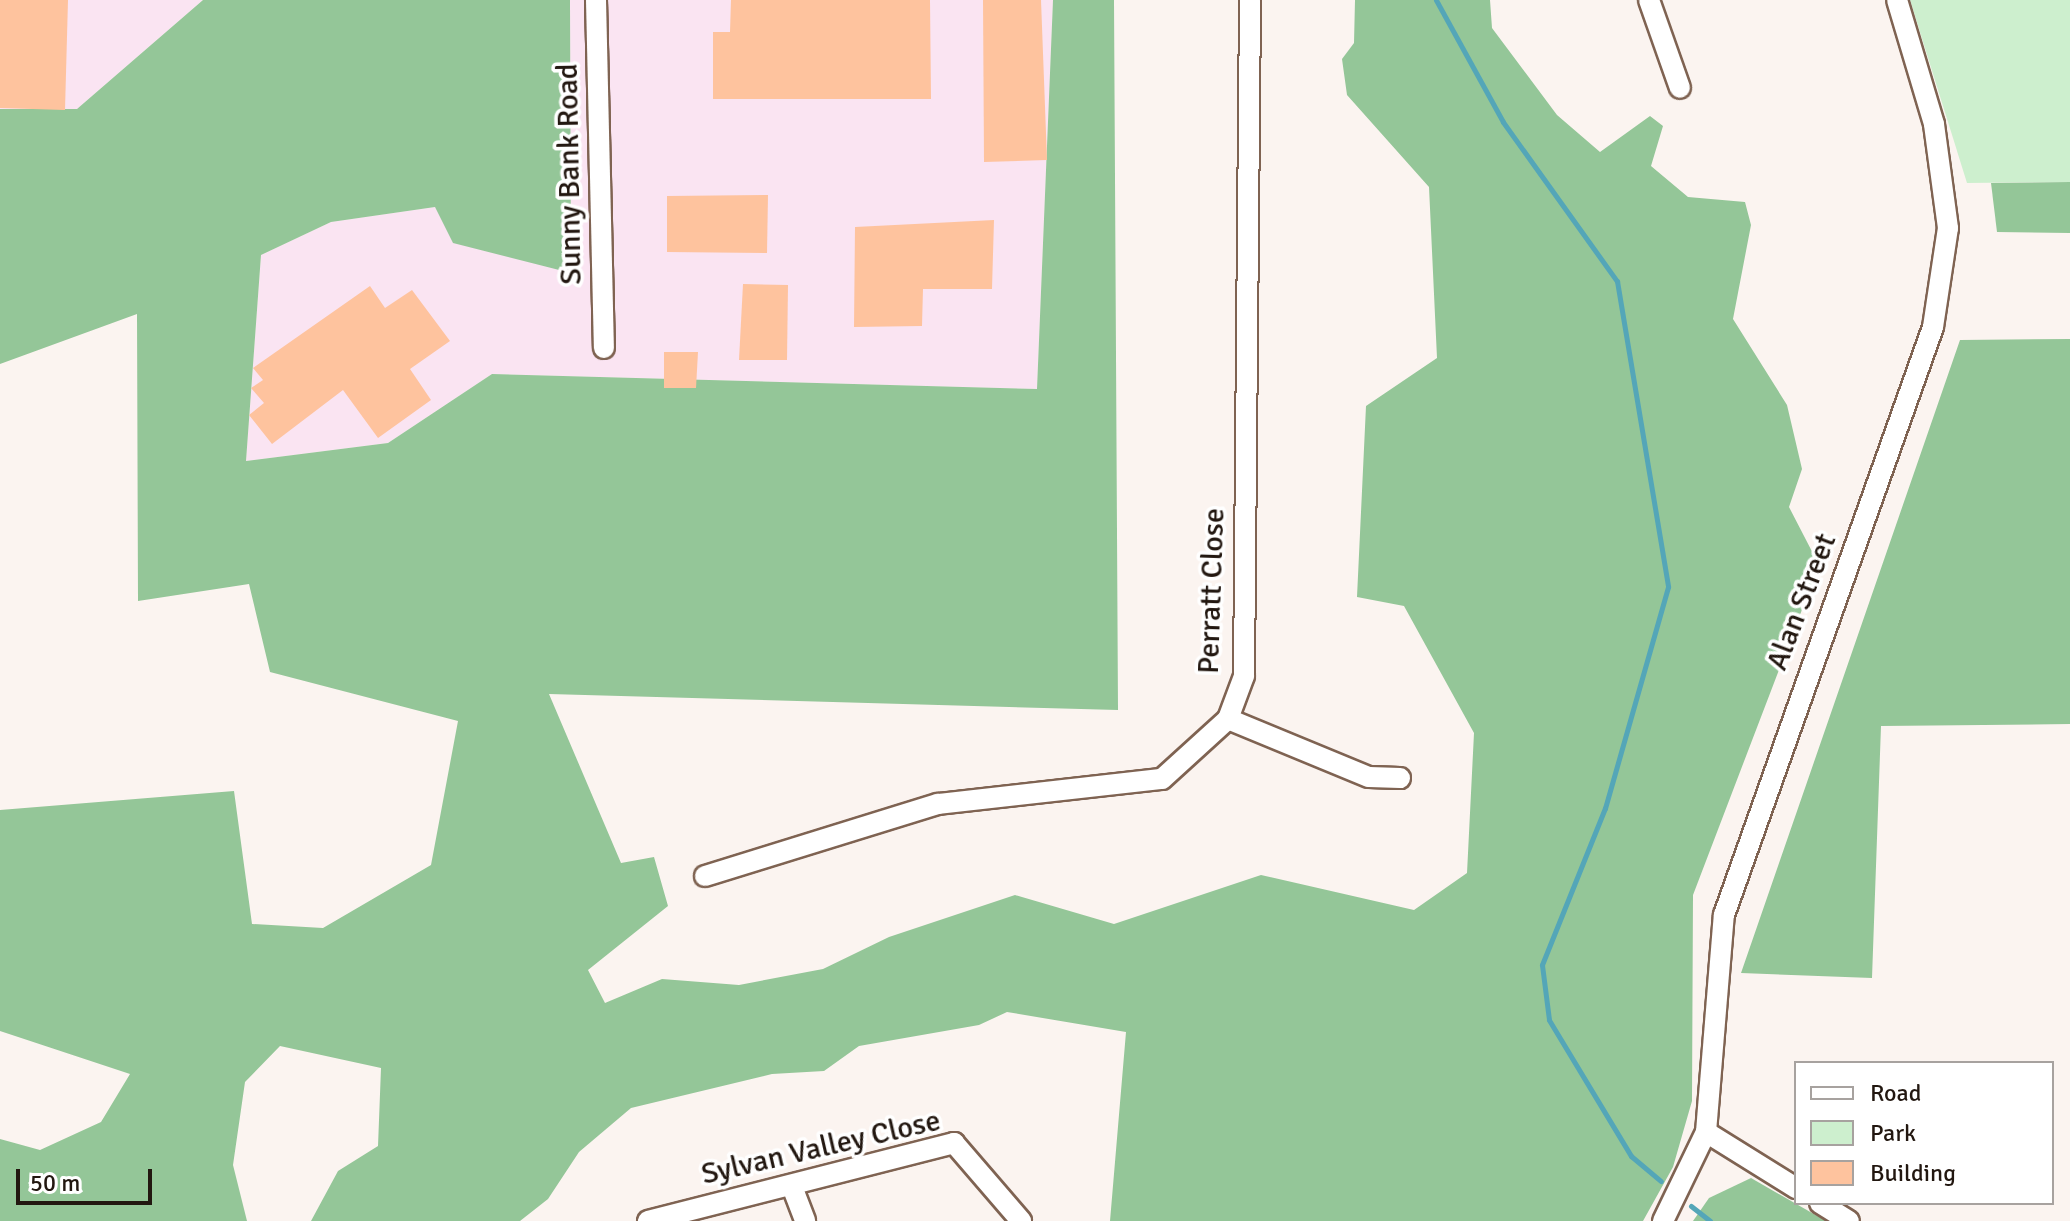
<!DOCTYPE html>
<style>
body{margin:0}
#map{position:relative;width:2070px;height:1221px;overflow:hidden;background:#fbf4f0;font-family:Signika,sans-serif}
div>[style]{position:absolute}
.industrial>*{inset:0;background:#fae4f2}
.green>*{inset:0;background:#cdefce}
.forest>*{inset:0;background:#94c698}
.stream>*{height:5px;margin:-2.5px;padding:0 2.5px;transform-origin:2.5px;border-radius:2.5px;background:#54a6b8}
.building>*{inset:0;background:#fec39e}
.roads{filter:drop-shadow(2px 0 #7f6352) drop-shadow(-2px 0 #7f6352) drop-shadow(0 2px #7f6352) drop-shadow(0 -2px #7f6352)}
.minor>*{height:20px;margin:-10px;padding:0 10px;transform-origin:10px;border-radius:10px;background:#fff}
span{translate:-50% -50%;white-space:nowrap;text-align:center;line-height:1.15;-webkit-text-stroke:7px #fff;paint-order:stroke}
.street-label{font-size:30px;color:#221710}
.legend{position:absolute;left:1794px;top:1061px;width:260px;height:144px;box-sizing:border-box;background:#fff;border:2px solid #a7a29f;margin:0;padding:10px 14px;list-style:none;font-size:24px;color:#221710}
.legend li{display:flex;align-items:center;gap:16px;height:40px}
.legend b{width:40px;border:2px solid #a7a29f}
.scale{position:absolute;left:16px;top:1169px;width:136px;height:36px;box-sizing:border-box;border:4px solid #221710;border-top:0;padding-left:10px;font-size:24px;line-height:28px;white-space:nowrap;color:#221710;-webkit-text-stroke:6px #fff;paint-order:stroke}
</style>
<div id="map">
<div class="industrial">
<div style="clip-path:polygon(0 0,203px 0,77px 109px,0 109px)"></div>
<div style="clip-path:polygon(570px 0,1053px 0,1037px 389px,492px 374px,388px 443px,246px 461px,261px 255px,331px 222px,435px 207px,571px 272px)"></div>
</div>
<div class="green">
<div style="clip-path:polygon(1910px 0,2070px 0,2070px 182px,1967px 183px)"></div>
</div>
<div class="forest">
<div style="clip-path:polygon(203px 0,570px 0,571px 273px,453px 243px,435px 207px,331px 222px,261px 255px,246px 461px,388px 443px,492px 374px,1037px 389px,1053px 0,1114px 0,1118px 710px,549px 694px,621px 863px,654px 857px,668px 906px,588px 970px,605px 1003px,662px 979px,739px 985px,823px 969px,889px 937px,1015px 895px,1114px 924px,1261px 875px,1414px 910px,1467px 873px,1474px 733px,1404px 606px,1357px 597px,1366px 406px,1437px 358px,1429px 187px,1347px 95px,1342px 59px,1354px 43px,1355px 0,1490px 0,1492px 28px,1557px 115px,1600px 152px,1650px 116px,1663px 126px,1651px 166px,1688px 197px,1745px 202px,1751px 225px,1733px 319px,1787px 405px,1802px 469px,1789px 507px,1819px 565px,1693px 895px,1692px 1101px,1673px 1167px,1643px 1221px,1110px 1221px,1126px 1032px,1007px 1012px,979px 1025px,859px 1046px,824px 1071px,772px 1074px,631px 1108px,579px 1152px,548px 1199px,520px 1221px,311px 1221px,338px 1171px,378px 1146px,381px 1068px,280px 1046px,245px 1082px,233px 1165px,247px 1221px,0 1221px,0 1139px,40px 1150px,101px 1122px,130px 1074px,0 1031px,0 810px,234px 791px,252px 924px,323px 928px,431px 865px,458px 721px,270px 672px,249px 584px,138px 601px,137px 314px,0 364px,0 109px,77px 109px)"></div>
<div style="clip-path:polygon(2070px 182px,2070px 233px,1997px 232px,1991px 183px)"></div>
<div style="clip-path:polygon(2070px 339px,2070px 724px,1881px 726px,1872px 978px,1741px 973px,1960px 340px)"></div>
<div style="clip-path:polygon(1751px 1178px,1826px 1221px,1693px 1221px,1709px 1198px)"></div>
</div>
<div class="stream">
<div style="left:1436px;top:0;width:139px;rotate:61.2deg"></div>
<div style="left:1503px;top:122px;width:196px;rotate:54.4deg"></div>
<div style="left:1617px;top:281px;width:310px;rotate:80.5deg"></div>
<div style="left:1668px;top:587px;width:230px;rotate:105.9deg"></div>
<div style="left:1605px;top:808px;width:169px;rotate:111.9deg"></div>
<div style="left:1542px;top:965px;width:55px;rotate:82.7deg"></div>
<div style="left:1549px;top:1020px;width:159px;rotate:58.9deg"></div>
<div style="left:1631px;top:1156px;width:39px;rotate:40deg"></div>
<div style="left:1691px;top:1206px;width:24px;rotate:38deg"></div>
</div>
<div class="building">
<div style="clip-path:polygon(0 0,68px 0,65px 110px,0 108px)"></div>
<div style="clip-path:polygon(731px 0,930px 0,931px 99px,713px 99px,713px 32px,730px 32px)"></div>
<div style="clip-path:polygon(983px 0,1041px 0,1047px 160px,984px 162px)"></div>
<div style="clip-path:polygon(768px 195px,767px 253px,667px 252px,667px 196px)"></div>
<div style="clip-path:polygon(994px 220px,992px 289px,923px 289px,922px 326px,854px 327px,855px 227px)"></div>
<div style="clip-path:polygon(743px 284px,788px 285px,787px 360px,739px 360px)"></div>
<div style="clip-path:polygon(370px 286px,385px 308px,412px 290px,450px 341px,410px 369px,431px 400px,378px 438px,343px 390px,272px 444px,249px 415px,264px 403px,251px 388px,263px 380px,253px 368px)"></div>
<div style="clip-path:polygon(664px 352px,698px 352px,696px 388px,664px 388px)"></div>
</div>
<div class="roads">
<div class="minor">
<div style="left:596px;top:0;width:348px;rotate:88.7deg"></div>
<div style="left:1649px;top:0;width:93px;rotate:70.6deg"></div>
<div style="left:1228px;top:719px;width:152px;rotate:22.4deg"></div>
<div style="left:1369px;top:777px;width:31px;rotate:2deg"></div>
<div style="left:705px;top:876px;width:244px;rotate:-17.2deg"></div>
<div style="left:938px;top:804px;width:225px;rotate:-6.4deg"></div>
<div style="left:1162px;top:779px;width:89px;rotate:-42.3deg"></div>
<div style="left:1228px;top:719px;width:46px;rotate:-69.6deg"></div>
<div style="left:1244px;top:676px;width:676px;rotate:-89.49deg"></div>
<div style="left:1706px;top:1132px;width:106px;rotate:31.9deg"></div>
<div style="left:793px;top:1189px;width:34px;rotate:69deg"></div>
<div style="left:1820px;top:1203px;width:34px;rotate:32deg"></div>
<div style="left:648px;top:1221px;width:316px;rotate:-14.3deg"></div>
<div style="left:954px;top:1143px;width:103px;rotate:49.3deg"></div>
<div style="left:1663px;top:1221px;width:99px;rotate:-64.2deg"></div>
<div style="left:1706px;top:1132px;width:218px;rotate:-85.3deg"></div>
<div style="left:1724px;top:915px;width:624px;rotate:-70.43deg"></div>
<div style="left:1933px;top:327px;width:100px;rotate:-81.4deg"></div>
<div style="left:1948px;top:228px;width:105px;rotate:-97.7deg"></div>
<div style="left:1934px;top:124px;width:129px;rotate:-106.6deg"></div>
</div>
</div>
<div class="street-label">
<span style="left:570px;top:174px;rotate:-91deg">Sunny Bank Road</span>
<span style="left:1212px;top:591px;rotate:-88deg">Perratt Close</span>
<span style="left:1802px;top:602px;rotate:-69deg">Alan Street</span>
<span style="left:821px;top:1148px;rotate:-13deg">Sylvan Valley Close</span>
</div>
<ul class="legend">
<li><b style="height:10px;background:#fff"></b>Road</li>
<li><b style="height:22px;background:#cdefce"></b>Park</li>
<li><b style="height:22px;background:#fec39e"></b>Building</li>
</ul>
<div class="scale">50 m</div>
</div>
